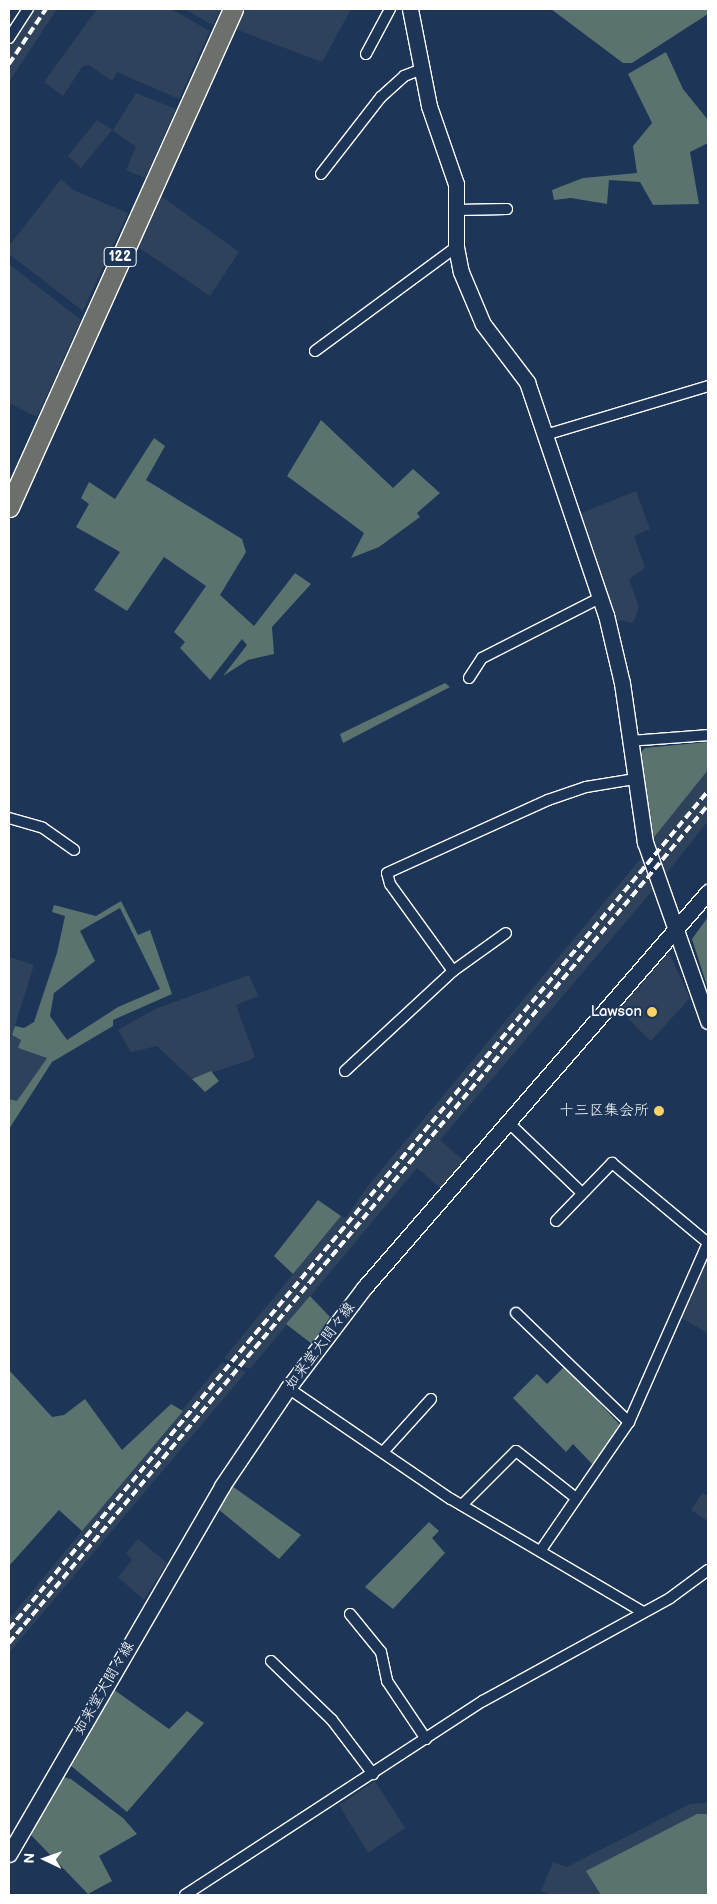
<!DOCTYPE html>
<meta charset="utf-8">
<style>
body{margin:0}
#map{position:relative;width:717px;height:1904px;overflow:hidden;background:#1d3557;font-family:"Balsamiq Sans","Klee One",sans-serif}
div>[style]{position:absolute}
.built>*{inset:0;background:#2f425b}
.green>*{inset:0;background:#5a736f}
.roads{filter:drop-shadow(1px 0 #fff) drop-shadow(-1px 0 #fff) drop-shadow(0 1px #fff) drop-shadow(0 -1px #fff)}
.street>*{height:10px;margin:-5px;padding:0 5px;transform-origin:5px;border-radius:5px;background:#1d3557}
.secondary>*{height:15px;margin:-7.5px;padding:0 7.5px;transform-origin:7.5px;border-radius:7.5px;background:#1d3557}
.highway>*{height:19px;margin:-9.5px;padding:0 9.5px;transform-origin:9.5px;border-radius:9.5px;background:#6b706d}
.rail>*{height:4px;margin-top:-2px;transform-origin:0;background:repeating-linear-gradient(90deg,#fff 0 8px,transparent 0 12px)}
.dots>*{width:14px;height:14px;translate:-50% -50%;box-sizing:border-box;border:2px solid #1d3557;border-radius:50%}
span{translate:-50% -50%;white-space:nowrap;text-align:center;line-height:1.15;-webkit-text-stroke:4px #1d3557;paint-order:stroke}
.shield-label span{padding:1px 4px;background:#1d3557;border:1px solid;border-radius:4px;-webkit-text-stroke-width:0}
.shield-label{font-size:14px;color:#fff;font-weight:700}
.poi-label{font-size:15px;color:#fff}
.right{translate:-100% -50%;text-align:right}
.street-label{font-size:15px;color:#fff}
.frame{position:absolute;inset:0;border:10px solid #fff;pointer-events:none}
.north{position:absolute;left:20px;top:1834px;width:50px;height:50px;-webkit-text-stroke:4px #1d3557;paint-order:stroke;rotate:273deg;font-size:14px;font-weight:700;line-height:20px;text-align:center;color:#fff}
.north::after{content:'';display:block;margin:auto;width:18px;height:22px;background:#fff;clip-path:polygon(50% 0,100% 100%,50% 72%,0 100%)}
</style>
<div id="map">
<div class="built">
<div style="clip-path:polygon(34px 9px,57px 9px,9px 82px,9px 47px)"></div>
<div style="clip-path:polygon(97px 9px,171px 9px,210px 31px,179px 99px,117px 72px,112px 81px,89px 65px,82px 67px,63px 96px,44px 82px)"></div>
<div style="clip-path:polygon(184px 9px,221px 9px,213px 25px)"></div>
<div style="clip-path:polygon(245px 9px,351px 9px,322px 62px,235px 29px)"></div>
<div style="clip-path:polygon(136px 93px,176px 109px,145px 178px,126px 170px,136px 147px,112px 130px,81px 168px,68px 156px,97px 120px,113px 130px)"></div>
<div style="clip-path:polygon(61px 179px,73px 190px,128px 213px,83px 311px,9px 254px,9px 246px)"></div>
<div style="clip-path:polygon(161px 196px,239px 252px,210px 296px,138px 247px)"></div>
<div style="clip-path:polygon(9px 264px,81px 320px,37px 417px,9px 403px)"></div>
<div style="clip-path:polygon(636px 491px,650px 529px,634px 536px,645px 568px,629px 579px,639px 607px,633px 623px,614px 619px,579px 518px,581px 513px)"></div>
<div style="clip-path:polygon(708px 770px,708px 821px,662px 879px,651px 841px)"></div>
<div style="clip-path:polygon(642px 857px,653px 890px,440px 1140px,464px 1161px,440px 1188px,417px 1168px,250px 1369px,224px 1358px,341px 1216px,346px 1218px,367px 1187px)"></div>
<div style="clip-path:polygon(669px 953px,690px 998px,651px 1041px,619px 1010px)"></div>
<div style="clip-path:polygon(9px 957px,34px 965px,12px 1035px,21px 1040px,19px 1048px,47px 1058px,17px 1102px,9px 1098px)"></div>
<div style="clip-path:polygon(249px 975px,258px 996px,236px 1005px,255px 1057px,250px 1060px,192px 1079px,157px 1046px,131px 1052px,118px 1030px,155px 1009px)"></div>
<div style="clip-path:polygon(708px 1253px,708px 1333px,681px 1318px)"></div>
<div style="clip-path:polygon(222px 1362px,246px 1372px,9px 1653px,9px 1619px)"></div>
<div style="clip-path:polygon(702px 1493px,708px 1496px,708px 1521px,691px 1510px)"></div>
<div style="clip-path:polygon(138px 1539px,167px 1563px,144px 1600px,118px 1577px,132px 1560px,126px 1553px)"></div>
<div style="clip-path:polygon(375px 1781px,405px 1828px,368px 1853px,339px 1805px)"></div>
<div style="clip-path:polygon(708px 1803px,708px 1895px,552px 1895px,541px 1891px,553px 1862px,567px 1867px,690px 1804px)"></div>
</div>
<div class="green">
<div style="clip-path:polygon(551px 9px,708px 9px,708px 14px,632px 63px,623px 63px)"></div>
<div style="clip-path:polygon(666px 52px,683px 89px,708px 120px,708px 143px,690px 152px,699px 204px,653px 205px,640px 182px,609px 180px,607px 204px,571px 198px,554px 200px,552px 190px,583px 178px,637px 173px,633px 146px,652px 123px,628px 74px)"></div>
<div style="clip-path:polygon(321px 420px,393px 488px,413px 469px,440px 493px,417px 513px,420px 517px,379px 547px,351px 558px,364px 533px,287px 476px)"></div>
<div style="clip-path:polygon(154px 438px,165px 446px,146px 480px,242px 539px,246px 552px,220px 595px,254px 626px,295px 573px,311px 584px,272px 627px,274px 654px,248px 660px,223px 676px,247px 645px,242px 639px,210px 680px,180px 648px,185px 642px,174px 632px,206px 586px,164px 557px,127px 611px,94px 590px,120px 552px,76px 527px,89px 504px,81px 498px,89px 482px,115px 499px)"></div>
<div style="clip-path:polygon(445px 683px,450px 687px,343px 743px,340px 734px)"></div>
<div style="clip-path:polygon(708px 742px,708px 770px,651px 841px,639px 754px,645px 748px)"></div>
<div style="clip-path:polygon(evenodd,121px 901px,138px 935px,150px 930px,172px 994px,113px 1020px,113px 1026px,52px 1062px,9px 1129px,9px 1099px,17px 1101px,47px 1058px,18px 1048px,21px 1040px,12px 1035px,15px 1026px,24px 1028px,34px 1022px,57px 953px,65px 916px,52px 912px,54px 905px,96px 916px,121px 901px,120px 908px,160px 989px,118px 1007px,67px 1040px,50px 1016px,54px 993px,95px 961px,80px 931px,120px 908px)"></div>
<div style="clip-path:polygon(708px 917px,708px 989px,692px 939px)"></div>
<div style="clip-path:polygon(211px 1071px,219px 1081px,205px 1092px,192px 1079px)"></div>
<div style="clip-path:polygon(318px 1200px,341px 1216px,293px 1274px,274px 1256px)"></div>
<div style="clip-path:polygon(310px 1296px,330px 1317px,312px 1344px,286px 1324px)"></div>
<div style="clip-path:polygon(565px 1366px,620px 1425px,593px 1465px,573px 1444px,566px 1452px,513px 1398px,537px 1374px,547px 1384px)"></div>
<div style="clip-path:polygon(9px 1370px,52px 1417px,64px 1415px,85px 1399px,122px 1450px,171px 1404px,183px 1411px,82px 1531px,59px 1510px,9px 1566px)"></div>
<div style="clip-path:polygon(232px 1486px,301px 1535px,279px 1559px,218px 1509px)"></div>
<div style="clip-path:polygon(429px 1522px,439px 1531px,432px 1538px,445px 1553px,393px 1609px,365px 1587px)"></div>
<div style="clip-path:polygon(113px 1689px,169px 1729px,187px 1711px,204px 1723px,127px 1812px,70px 1765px)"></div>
<div style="clip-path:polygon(63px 1777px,71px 1779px,123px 1818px,137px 1834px,99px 1856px,112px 1881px,88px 1894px,30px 1834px)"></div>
<div style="clip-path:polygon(697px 1814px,708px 1814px,708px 1895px,601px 1895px,586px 1871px)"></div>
</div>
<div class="roads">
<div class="street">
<div style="left:9px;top:38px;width:35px;rotate:-57deg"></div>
<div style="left:366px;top:54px;width:51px;rotate:-61.9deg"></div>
<div style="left:321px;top:174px;width:98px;rotate:-52.1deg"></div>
<div style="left:381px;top:97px;width:31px;rotate:-42deg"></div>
<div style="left:404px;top:76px;width:19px;rotate:-21deg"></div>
<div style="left:457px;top:210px;width:50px;rotate:-1.1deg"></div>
<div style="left:315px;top:351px;width:175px;rotate:-36.4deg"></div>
<div style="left:545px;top:435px;width:170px;rotate:-16.7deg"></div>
<div style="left:469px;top:678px;width:24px;rotate:-57deg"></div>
<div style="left:482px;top:658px;width:132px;rotate:-27deg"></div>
<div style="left:629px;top:741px;width:79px;rotate:-4.3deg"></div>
<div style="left:9px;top:818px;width:35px;rotate:16deg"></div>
<div style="left:43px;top:828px;width:38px;rotate:35deg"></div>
<div style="left:453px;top:971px;width:65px;rotate:-35.6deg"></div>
<div style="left:345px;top:1071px;width:147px;rotate:-42.8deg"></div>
<div style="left:453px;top:971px;width:107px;rotate:-125.9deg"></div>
<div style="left:390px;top:884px;width:11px;rotate:-105deg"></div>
<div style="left:387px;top:873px;width:177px;rotate:-24.4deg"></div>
<div style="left:548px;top:800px;width:40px;rotate:-18.9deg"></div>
<div style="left:586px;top:787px;width:50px;rotate:-9.3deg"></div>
<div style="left:509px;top:1123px;width:101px;rotate:43.8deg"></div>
<div style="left:556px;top:1221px;width:81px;rotate:-46deg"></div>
<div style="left:612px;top:1163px;width:125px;rotate:39.8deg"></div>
<div style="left:516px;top:1313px;width:157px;rotate:44deg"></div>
<div style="left:288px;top:1388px;width:197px;rotate:34.3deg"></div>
<div style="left:451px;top:1499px;width:223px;rotate:30.5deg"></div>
<div style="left:384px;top:1451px;width:70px;rotate:-47.9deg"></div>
<div style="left:462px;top:1505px;width:76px;rotate:-45deg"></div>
<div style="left:516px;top:1451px;width:76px;rotate:38.1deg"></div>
<div style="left:541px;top:1550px;width:155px;rotate:-55.5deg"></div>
<div style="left:629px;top:1422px;width:196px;rotate:-66.2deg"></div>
<div style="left:350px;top:1614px;width:49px;rotate:50.8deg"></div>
<div style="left:381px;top:1652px;width:30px;rotate:78deg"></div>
<div style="left:387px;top:1681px;width:70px;rotate:56.1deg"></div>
<div style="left:271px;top:1661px;width:85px;rotate:44deg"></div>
<div style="left:332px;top:1720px;width:68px;rotate:52.8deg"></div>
<div style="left:185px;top:1895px;width:356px;rotate:-33.1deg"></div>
<div style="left:483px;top:1701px;width:213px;rotate:-28.8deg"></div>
<div style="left:670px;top:1598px;width:47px;rotate:-36.4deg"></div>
</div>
<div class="secondary">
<div style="left:410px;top:9px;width:99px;rotate:78.9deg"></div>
<div style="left:429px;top:106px;width:83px;rotate:70.9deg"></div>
<div style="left:456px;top:184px;width:63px;rotate:90deg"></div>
<div style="left:456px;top:247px;width:25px;rotate:79deg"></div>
<div style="left:461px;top:272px;width:56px;rotate:67.1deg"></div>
<div style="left:483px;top:324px;width:73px;rotate:52.8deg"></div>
<div style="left:527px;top:382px;width:246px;rotate:71.3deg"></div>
<div style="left:606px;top:615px;width:70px;rotate:76.8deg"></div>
<div style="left:622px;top:683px;width:161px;rotate:81.8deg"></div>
<div style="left:645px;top:842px;width:190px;rotate:70.6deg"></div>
<div style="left:9px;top:1854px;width:425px;rotate:-59.9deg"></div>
<div style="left:222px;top:1486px;width:118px;rotate:-56deg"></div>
<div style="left:288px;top:1388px;width:126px;rotate:-52.8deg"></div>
<div style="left:364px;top:1288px;width:525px;rotate:-49.02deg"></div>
</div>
<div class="highway">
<div style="left:9px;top:507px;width:546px;rotate:-65.78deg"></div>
</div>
</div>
<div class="rail">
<div style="left:9px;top:64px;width:66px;rotate:-56.1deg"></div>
<div style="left:9px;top:1629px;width:1091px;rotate:-50.17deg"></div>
<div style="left:9px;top:1643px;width:1091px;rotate:-50.17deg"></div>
</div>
<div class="dots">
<div style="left:652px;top:1012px;background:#ffd166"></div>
<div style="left:659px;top:1111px;background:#ffd166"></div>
</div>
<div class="shield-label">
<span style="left:120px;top:257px">122</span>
</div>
<div class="poi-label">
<span class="right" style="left:642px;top:1012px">Lawson</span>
<span class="right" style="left:649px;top:1111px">十三区集会所</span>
</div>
<div class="street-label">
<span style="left:320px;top:1346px;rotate:-53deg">如来堂大間々線</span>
<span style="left:104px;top:1688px;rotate:-60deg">如来堂大間々線</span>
</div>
<div class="frame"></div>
<div class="north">N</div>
</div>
